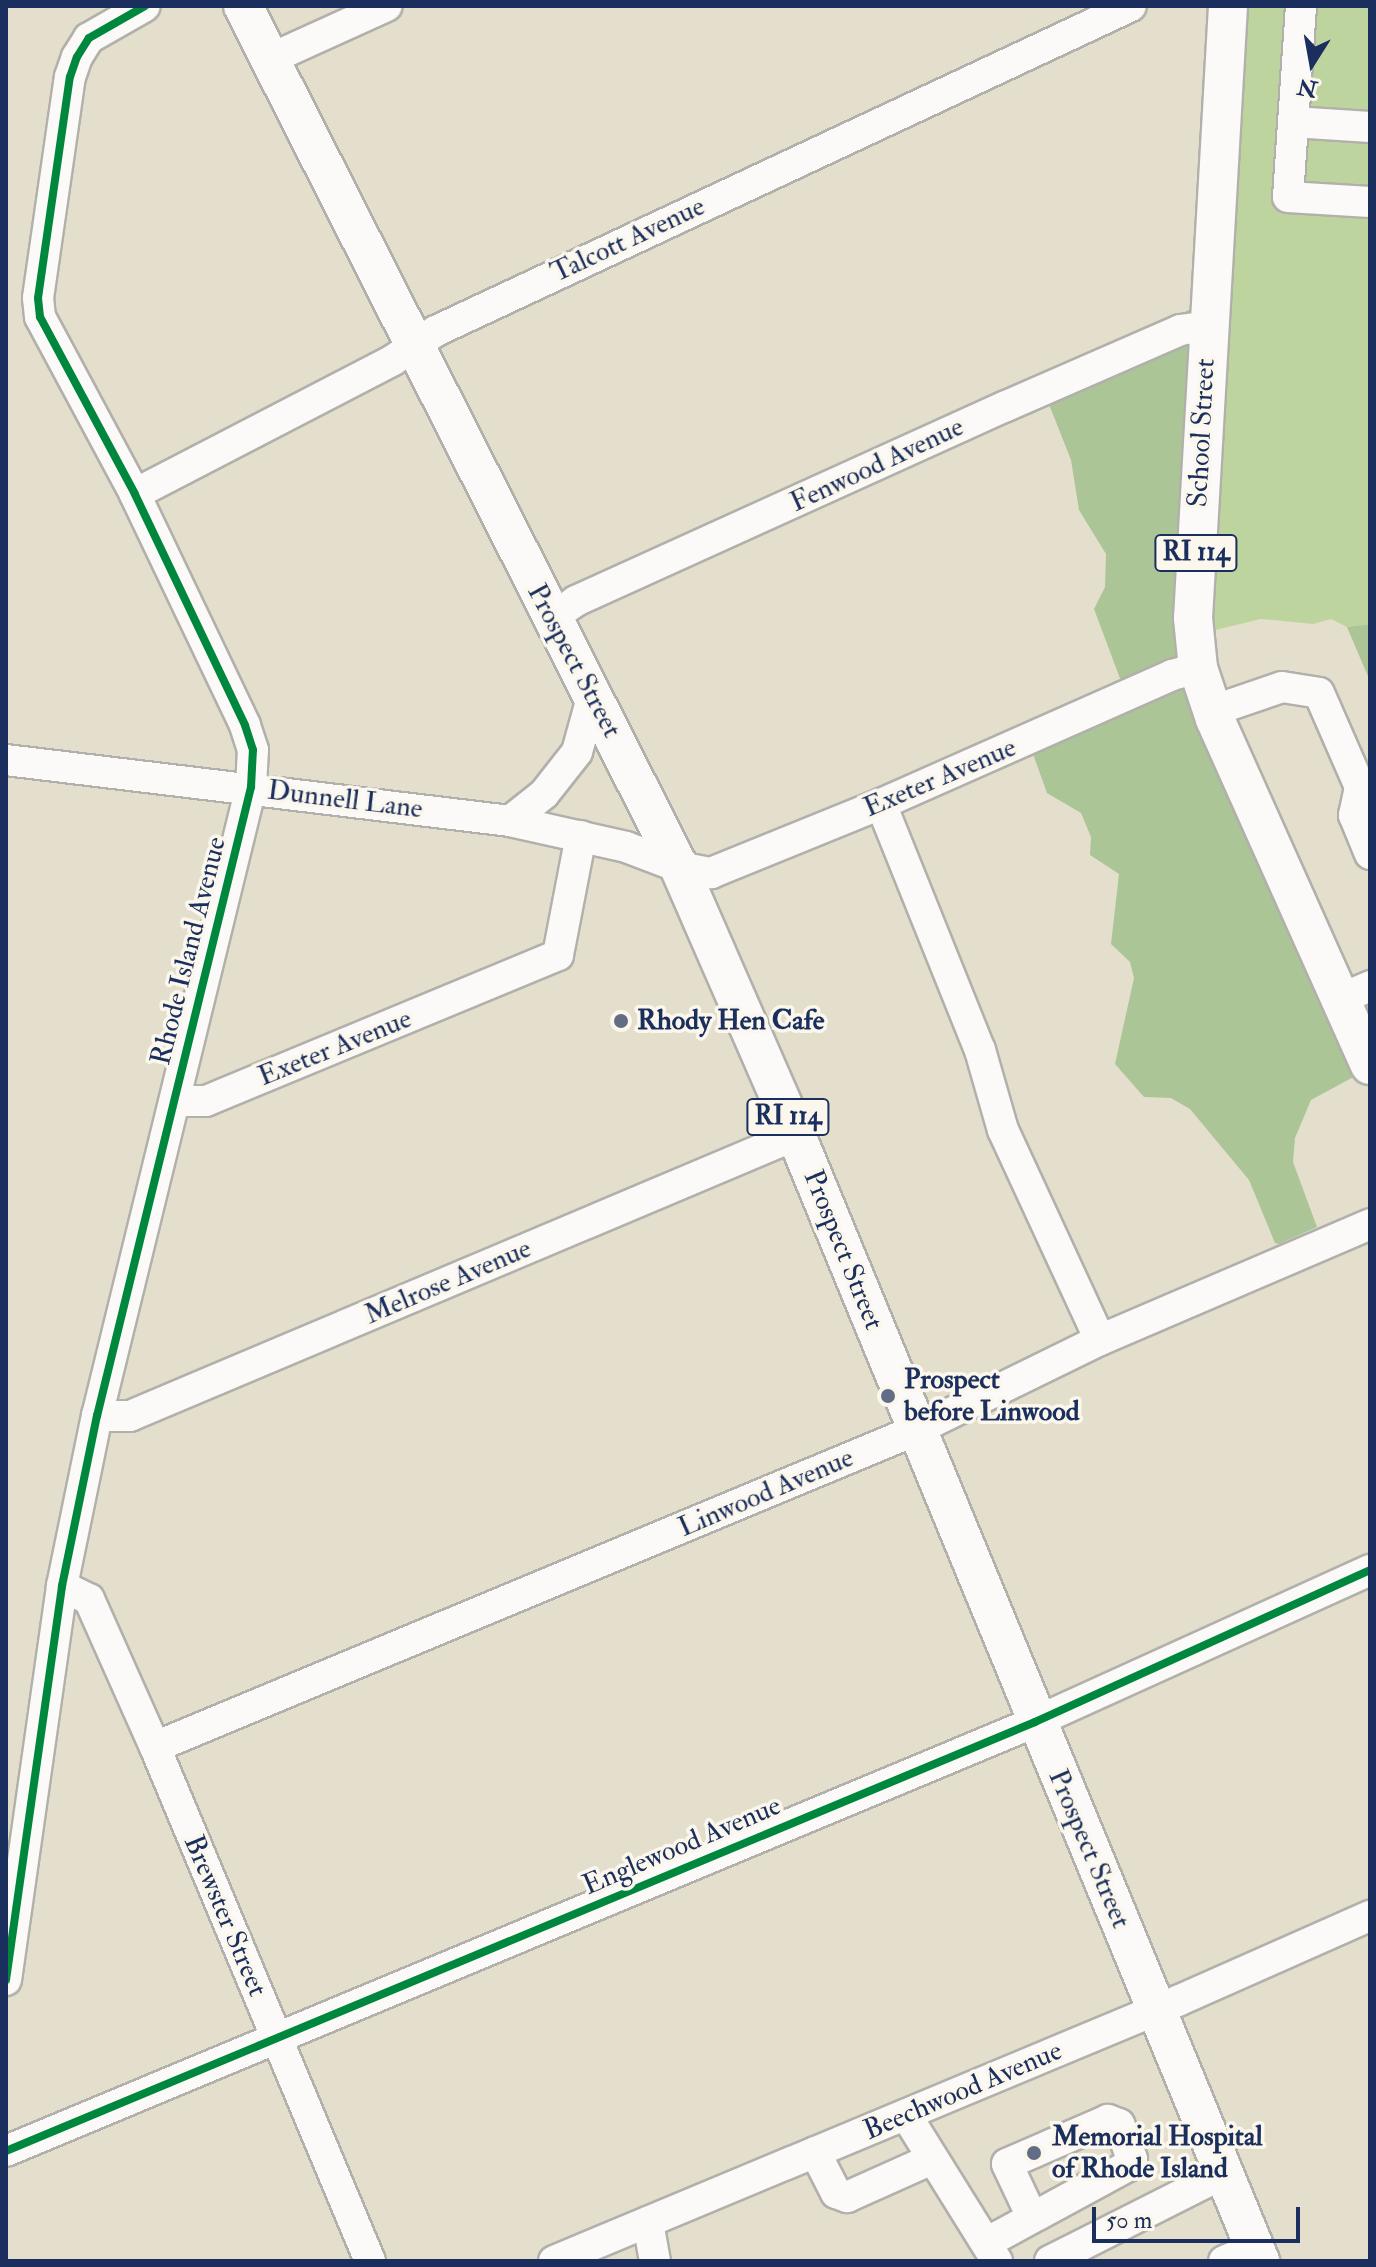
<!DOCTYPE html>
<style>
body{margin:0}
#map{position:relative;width:1376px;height:2267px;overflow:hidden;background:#e4dfcd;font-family:"IM FELL Double Pica",serif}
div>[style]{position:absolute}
.green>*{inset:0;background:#bed49f}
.forest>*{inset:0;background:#acc596}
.roads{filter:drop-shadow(2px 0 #b1b0aa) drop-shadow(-2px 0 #b1b0aa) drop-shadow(0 2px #b1b0aa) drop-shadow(0 -2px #b1b0aa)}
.minor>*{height:30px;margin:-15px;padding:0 15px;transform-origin:15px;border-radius:15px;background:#fbfaf8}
.major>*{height:38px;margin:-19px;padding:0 19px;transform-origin:19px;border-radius:19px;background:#fbfaf8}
.cycleway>*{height:8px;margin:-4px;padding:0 4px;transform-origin:4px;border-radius:4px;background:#00873e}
.dots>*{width:22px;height:22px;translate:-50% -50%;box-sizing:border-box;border:4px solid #fbf7ec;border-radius:50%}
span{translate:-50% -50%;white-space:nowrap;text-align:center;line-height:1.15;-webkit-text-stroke:7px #fbf7ec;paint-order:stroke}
.shield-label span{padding:2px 6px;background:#fbf7ec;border:2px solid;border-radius:6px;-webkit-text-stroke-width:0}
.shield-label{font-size:26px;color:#1b2f5e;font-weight:700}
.street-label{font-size:28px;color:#1b2f5e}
.poi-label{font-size:28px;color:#1b2f5e;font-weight:700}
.left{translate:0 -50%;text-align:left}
.frame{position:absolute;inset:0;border:8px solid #1b2f5e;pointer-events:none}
.north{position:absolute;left:1272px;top:24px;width:80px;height:80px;-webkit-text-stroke:6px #fbf7ec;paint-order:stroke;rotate:191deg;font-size:22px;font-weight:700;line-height:32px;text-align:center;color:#1b2f5e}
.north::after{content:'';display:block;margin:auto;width:28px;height:36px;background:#1b2f5e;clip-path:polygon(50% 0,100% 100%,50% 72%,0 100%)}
.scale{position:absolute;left:1092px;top:2207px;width:208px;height:36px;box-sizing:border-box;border:4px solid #1b2f5e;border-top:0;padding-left:10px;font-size:24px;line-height:28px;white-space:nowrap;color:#1b2f5e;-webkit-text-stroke:6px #fbf7ec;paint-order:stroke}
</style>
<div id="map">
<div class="green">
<div style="clip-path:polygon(1228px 6px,1370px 6px,1370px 624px,1347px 627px,1331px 619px,1313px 624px,1261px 619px,1199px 634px)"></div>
</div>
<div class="forest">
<div style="clip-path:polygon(1201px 307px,1194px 616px,1370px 1068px,1311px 1100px,1295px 1138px,1293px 1162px,1317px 1227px,1279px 1244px,1275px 1243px,1249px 1180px,1190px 1109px,1171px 1098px,1144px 1097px,1115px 1064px,1134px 978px,1130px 962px,1111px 944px,1119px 874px,1090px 855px,1091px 837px,1081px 813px,1047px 793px,1025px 732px,1121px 681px,1094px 609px,1105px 587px,1106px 554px,1079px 510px,1071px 460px,1039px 379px,1191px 309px)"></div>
<div style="clip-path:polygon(1370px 624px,1370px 681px,1347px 627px)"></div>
</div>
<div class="roads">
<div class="minor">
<div style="left:1301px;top:6px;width:191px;rotate:93.9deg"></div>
<div style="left:1288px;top:197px;width:82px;rotate:3.5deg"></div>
<div style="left:270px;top:59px;width:128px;rotate:-24.4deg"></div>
<div style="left:1293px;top:122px;width:77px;rotate:3.7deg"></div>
<div style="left:135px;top:494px;width:291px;rotate:-27.4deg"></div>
<div style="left:393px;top:360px;width:52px;rotate:-34deg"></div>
<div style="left:436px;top:331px;width:767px;rotate:-25.06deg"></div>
<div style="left:551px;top:618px;width:30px;rotate:-34deg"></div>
<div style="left:576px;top:601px;width:470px;rotate:-24.4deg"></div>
<div style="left:1004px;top:407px;width:192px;rotate:-23.6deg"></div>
<div style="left:1180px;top:330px;width:27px;rotate:-8deg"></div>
<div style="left:1212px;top:711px;width:74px;rotate:-18.9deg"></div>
<div style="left:1282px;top:687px;width:37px;rotate:9deg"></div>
<div style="left:1319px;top:693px;width:103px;rotate:66.4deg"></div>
<div style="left:1360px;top:787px;width:29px;rotate:102deg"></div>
<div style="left:1354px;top:815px;width:42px;rotate:67.7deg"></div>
<div style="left:6px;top:760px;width:508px;rotate:6.9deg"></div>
<div style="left:510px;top:821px;width:119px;rotate:12.6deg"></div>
<div style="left:626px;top:847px;width:57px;rotate:20.7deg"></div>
<div style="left:679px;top:867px;width:33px;rotate:11deg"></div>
<div style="left:711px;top:873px;width:183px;rotate:-22.1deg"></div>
<div style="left:881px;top:804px;width:318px;rotate:-23.9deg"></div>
<div style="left:1172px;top:675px;width:27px;rotate:-15deg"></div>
<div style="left:881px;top:804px;width:265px;rotate:68.1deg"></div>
<div style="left:980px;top:1050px;width:83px;rotate:74deg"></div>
<div style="left:1003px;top:1130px;width:231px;rotate:65.2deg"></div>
<div style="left:510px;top:821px;width:43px;rotate:-38.5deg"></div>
<div style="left:544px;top:794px;width:53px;rotate:-51.8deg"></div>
<div style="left:577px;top:752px;width:60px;rotate:-74.6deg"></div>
<div style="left:1340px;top:999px;width:33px;rotate:-23deg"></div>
<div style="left:175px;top:1101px;width:31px"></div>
<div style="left:206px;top:1101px;width:381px;rotate:-22.5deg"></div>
<div style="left:558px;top:955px;width:121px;rotate:-79.1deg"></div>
<div style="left:97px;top:1416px;width:33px"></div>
<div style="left:130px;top:1416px;width:723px;rotate:-22.88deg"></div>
<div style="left:62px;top:1586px;width:30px;rotate:26deg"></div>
<div style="left:89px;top:1599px;width:162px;rotate:66deg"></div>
<div style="left:155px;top:1747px;width:557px;rotate:67.3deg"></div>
<div style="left:155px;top:1747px;width:824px;rotate:-22.61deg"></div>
<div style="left:916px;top:1430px;width:205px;rotate:-26.1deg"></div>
<div style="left:1100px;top:1340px;width:294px;rotate:-23.2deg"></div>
<div style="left:6px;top:1980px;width:398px;rotate:-81.9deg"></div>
<div style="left:62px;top:1586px;width:174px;rotate:-78.4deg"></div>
<div style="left:97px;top:1416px;width:648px;rotate:-76.24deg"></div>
<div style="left:251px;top:787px;width:37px;rotate:-87deg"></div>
<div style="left:253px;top:750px;width:26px;rotate:-108deg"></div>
<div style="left:245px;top:725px;width:256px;rotate:-115.5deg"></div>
<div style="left:135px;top:494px;width:201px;rotate:-118.2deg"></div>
<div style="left:40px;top:317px;width:19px;rotate:-96deg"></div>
<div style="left:38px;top:298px;width:223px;rotate:-81.8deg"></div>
<div style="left:70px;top:77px;width:21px;rotate:-71deg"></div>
<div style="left:77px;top:57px;width:22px;rotate:-58deg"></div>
<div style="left:89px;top:38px;width:64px;rotate:-29.7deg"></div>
<div style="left:906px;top:2115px;width:172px;rotate:58.1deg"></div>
<div style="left:6px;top:2151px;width:1115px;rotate:-22.63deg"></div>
<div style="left:1035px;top:1722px;width:368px;rotate:-24.4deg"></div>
<div style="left:815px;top:2152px;width:46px;rotate:62.9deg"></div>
<div style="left:836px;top:2193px;width:12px;rotate:20deg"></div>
<div style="left:847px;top:2197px;width:93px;rotate:-24.1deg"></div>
<div style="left:648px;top:2222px;width:40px;rotate:80deg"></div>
<div style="left:986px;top:2243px;width:162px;rotate:-28.5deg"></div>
<div style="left:1128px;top:2166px;width:8px;rotate:-60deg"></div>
<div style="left:1132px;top:2159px;width:37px;rotate:-110deg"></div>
<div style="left:1119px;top:2124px;width:12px;rotate:-160deg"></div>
<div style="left:1108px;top:2120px;width:110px;rotate:156.5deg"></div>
<div style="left:1007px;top:2164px;width:59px;rotate:64.7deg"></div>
<div style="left:554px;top:2261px;width:678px;rotate:-22.63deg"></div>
<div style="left:1180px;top:2000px;width:208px;rotate:-23.9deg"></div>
<div style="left:1050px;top:2261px;width:195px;rotate:-26.8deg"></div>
<div style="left:1224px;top:2261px;width:34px;rotate:-23deg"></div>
</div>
<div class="major">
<div style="left:243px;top:6px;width:965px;rotate:63.14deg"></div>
<div style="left:679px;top:867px;width:292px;rotate:66.4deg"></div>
<div style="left:796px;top:1135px;width:1218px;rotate:67.6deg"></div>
<div style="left:1228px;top:6px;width:613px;rotate:93.27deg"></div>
<div style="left:1193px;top:618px;width:50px;rotate:84.3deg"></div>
<div style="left:1198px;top:668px;width:54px;rotate:71.6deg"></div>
<div style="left:1215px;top:719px;width:379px;rotate:65.9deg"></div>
</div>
</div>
<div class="cycleway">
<div style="left:6px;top:1980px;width:398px;rotate:-81.9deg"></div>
<div style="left:62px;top:1586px;width:174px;rotate:-78.4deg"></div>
<div style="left:97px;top:1416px;width:648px;rotate:-76.24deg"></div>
<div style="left:251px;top:787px;width:37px;rotate:-87deg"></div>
<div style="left:253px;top:750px;width:26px;rotate:-108deg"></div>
<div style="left:245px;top:725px;width:256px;rotate:-115.5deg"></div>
<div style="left:135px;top:494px;width:201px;rotate:-118.2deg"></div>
<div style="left:40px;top:317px;width:19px;rotate:-96deg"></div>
<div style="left:38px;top:298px;width:223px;rotate:-81.8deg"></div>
<div style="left:70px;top:77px;width:21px;rotate:-71deg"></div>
<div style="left:77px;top:57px;width:22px;rotate:-58deg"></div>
<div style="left:89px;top:38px;width:64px;rotate:-29.7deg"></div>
<div style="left:6px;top:2151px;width:1115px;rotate:-22.63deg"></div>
<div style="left:1035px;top:1722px;width:368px;rotate:-24.4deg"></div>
</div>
<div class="dots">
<div style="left:621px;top:1021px;background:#616d85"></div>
<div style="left:888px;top:1396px;background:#616d85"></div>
<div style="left:1034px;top:2153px;background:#616d85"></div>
</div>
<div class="shield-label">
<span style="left:1196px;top:553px">RI 114</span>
<span style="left:788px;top:1117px">RI 114</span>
</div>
<div class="street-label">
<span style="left:628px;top:240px;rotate:-25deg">Talcott Avenue</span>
<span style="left:1202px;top:433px;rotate:-87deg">School Street</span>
<span style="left:877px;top:465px;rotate:-25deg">Fenwood Avenue</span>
<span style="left:574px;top:661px;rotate:62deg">Prospect Street</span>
<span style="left:940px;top:778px;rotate:-23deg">Exeter Avenue</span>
<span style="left:345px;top:800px;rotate:7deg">Dunnell Lane</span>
<span style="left:189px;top:951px;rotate:-76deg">Rhode Island Avenue</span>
<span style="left:335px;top:1048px;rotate:-22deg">Exeter Avenue</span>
<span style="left:843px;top:1250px;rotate:68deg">Prospect Street</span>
<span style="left:448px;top:1282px;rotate:-23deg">Melrose Avenue</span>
<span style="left:766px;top:1493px;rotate:-23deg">Linwood Avenue</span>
<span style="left:682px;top:1846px;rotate:-23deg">Englewood Avenue</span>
<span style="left:1089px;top:1849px;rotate:67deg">Prospect Street</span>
<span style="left:225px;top:1916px;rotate:67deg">Brewster Street</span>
<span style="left:963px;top:2091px;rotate:-23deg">Beechwood Avenue</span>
</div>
<div class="poi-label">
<span class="left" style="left:637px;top:1021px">Rhody Hen Cafe</span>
<span class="left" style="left:904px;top:1396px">Prospect<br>before Linwood</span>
<span class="left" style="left:1052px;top:2153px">Memorial Hospital<br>of Rhode Island</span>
</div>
<div class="frame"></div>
<div class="north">N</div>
<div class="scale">50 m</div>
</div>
